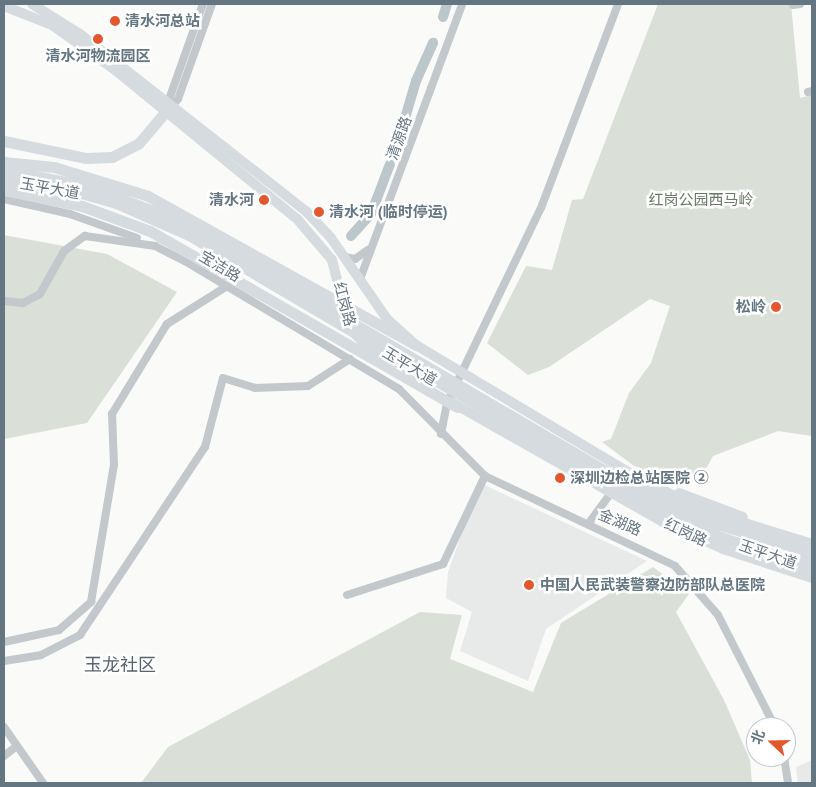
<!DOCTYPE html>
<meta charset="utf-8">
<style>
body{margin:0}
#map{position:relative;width:816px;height:787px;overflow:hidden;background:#fafaf8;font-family:"PT Sans","Noto Sans SC",sans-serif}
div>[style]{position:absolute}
.built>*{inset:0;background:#e8e9e9}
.green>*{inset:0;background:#dadfd7}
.river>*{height:10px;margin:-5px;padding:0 5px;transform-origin:5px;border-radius:5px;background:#bbc7cb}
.minor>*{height:8px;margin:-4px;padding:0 4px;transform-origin:4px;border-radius:4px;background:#c3c8cc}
.major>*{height:10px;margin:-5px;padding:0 5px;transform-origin:5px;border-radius:5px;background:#d6dbdf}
.highway>*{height:11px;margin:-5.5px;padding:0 5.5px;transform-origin:5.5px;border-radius:5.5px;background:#d6dbdf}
.dots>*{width:14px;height:14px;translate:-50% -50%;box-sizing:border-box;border:2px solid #fff;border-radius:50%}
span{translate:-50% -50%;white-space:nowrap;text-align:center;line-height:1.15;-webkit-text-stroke:5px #fff;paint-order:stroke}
.poi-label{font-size:15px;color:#657683;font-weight:700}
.left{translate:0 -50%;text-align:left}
.right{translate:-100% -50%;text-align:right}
.street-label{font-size:15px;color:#657683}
.park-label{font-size:15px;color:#687a64}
.quarter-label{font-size:18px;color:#57646e}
.frame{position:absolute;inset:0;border:5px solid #657683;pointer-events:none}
.north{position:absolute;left:746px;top:717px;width:50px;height:50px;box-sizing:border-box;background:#fff;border:1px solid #c1c8cd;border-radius:50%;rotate:291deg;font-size:14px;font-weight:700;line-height:20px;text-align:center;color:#657683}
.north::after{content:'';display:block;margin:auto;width:18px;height:22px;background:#e4572e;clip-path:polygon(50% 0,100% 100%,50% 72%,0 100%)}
</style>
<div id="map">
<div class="built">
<div style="clip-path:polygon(480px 483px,647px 561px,546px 629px,528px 681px,460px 651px,472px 612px,446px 598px,448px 572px)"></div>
<div style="clip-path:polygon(812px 760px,812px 783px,798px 783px,796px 767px)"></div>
</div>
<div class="green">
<div style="clip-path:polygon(658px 4px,791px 4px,800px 98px,812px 95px,812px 436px,778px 431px,713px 456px,707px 467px,683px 484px,634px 466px,602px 442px,611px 439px,629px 393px,651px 363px,670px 306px,650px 299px,549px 367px,528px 375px,487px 343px,526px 266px,552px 270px,572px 200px,583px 199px)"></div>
<div style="clip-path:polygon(4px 235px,107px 254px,177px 292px,87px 423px,4px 439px)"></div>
<div style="clip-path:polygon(653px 567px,689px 594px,676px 612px,724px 700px,750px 760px,752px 783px,141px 783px,168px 747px,420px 612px,462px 615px,450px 659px,533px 692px,561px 623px)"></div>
</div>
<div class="river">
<div style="left:443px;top:17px;width:14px;rotate:-73deg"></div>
<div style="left:398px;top:142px;width:64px;rotate:-73.6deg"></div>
<div style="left:416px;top:81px;width:42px;rotate:-65.9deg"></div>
<div style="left:351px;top:236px;width:30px;rotate:-48deg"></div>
<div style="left:371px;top:214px;width:53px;rotate:-69.2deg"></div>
</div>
<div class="minor">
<div style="left:793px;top:5px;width:7px;rotate:-8deg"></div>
<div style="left:808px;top:92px;width:4px;rotate:-14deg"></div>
<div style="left:167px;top:105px;width:107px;rotate:-70.4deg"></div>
<div style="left:170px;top:108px;width:12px;rotate:-48deg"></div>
<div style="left:178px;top:99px;width:101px;rotate:-70.3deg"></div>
<div style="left:4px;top:199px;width:68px;rotate:12.8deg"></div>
<div style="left:70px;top:214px;width:71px;rotate:19.7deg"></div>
<div style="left:345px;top:257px;width:10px;rotate:11deg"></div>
<div style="left:355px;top:259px;width:16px;rotate:-35deg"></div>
<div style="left:360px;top:279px;width:293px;rotate:-69.6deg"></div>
<div style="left:4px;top:301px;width:19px;rotate:6deg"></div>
<div style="left:23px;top:303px;width:19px;rotate:-28deg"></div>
<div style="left:40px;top:294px;width:49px;rotate:-60.8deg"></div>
<div style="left:64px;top:251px;width:26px;rotate:-36deg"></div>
<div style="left:85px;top:236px;width:71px;rotate:8.1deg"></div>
<div style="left:155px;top:246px;width:39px;rotate:27deg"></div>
<div style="left:190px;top:264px;width:244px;rotate:30.9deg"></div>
<div style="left:399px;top:389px;width:122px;rotate:45.3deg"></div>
<div style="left:485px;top:476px;width:210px;rotate:25.3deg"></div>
<div style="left:675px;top:566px;width:65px;rotate:48.7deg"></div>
<div style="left:718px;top:615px;width:126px;rotate:63deg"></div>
<div style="left:441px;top:434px;width:32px;rotate:-79deg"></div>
<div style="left:447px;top:403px;width:216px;rotate:-64.3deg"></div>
<div style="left:541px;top:208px;width:218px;rotate:-69.3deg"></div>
<div style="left:589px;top:523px;width:34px;rotate:-54deg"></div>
<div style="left:347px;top:595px;width:101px;rotate:-17.9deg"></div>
<div style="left:443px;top:564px;width:98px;rotate:-64.5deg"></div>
<div style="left:4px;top:642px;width:56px;rotate:-12.3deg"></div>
<div style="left:59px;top:630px;width:43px;rotate:-41.2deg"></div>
<div style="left:91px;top:602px;width:139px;rotate:-80.5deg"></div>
<div style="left:114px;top:465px;width:51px;rotate:-92.2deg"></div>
<div style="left:112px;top:414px;width:105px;rotate:-58.6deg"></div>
<div style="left:167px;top:324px;width:71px;rotate:-32.3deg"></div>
<div style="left:4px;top:661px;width:37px;rotate:-9deg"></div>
<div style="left:41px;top:655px;width:44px;rotate:-27.1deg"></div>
<div style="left:80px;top:635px;width:226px;rotate:-56.4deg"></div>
<div style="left:205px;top:447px;width:71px;rotate:-75.4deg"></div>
<div style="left:223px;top:378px;width:34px;rotate:17deg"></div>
<div style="left:255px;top:388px;width:53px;rotate:-2.2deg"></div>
<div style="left:308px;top:386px;width:50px;rotate:-32.7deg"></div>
<div style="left:4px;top:727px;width:68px;rotate:55.1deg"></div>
<div style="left:4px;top:756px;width:16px;rotate:-38deg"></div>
<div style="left:784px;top:757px;width:26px;rotate:81deg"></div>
</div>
<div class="major">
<div style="left:32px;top:4px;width:57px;rotate:32deg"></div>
<div style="left:80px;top:34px;width:287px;rotate:38.1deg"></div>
<div style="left:306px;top:211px;width:37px;rotate:47deg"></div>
<div style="left:331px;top:238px;width:98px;rotate:55.3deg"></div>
<div style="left:387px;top:319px;width:39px;rotate:42deg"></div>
<div style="left:416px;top:345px;width:253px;rotate:30.9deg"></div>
<div style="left:4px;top:6px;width:52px;rotate:21.6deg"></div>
<div style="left:52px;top:25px;width:77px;rotate:35.5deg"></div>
<div style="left:115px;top:70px;width:237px;rotate:39.3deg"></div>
<div style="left:298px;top:220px;width:52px;rotate:49.6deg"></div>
<div style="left:332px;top:260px;width:53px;rotate:75.7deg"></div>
<div style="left:352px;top:331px;width:35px;rotate:45deg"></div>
<div style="left:451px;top:402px;width:244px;rotate:29.5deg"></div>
<div style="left:663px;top:522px;width:66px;rotate:24.2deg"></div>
<div style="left:723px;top:549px;width:94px;rotate:18deg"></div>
<div style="left:679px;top:493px;width:68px;rotate:20.6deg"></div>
<div style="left:805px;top:557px;width:7px;rotate:16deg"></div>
</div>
<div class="highway">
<div style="left:4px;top:141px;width:84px;rotate:11.7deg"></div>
<div style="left:86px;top:158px;width:26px;rotate:-2deg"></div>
<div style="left:112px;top:157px;width:30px;rotate:-27deg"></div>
<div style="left:139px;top:143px;width:42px;rotate:-49.8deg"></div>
<div style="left:4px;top:162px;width:50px;rotate:5.7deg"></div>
<div style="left:54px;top:167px;width:98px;rotate:17.1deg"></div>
<div style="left:148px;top:196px;width:307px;rotate:29.1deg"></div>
<div style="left:4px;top:170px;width:85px;rotate:10.9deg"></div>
<div style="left:87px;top:186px;width:94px;rotate:20.6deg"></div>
<div style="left:175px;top:219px;width:515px;rotate:30.35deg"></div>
<div style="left:619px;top:479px;width:101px;rotate:25.3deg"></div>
<div style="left:710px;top:522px;width:106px;rotate:16.4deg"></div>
<div style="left:4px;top:180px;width:64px;rotate:8.1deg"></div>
<div style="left:67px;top:189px;width:51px;rotate:15.9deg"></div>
<div style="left:116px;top:203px;width:80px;rotate:23.7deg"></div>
<div style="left:189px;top:235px;width:520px;rotate:30.51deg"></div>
<div style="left:637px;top:499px;width:86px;rotate:24.8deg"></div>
<div style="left:715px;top:535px;width:102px;rotate:18.8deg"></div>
<div style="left:4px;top:190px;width:80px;rotate:11.6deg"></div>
<div style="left:82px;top:206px;width:72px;rotate:20.2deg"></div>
<div style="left:150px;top:231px;width:354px;rotate:29.8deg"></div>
<div style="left:627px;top:473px;width:87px;rotate:26deg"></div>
<div style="left:705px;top:511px;width:112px;rotate:17.1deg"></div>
</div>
<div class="dots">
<div style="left:115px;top:21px;background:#e4572e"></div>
<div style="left:98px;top:39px;background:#e4572e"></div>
<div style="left:264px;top:200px;background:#e4572e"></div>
<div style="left:319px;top:212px;background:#e4572e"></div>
<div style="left:776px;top:307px;background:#e4572e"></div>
<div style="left:560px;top:478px;background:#e4572e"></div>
<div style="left:529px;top:585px;background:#e4572e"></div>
</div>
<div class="poi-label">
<span class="left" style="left:125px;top:21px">清水河总站</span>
<span style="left:98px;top:56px">清水河物流园区</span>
<span class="right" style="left:254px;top:200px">清水河</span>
<span class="left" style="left:329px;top:212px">清水河 (临时停运)</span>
<span class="right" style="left:766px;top:307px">松岭</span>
<span class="left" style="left:570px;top:478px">深圳边检总站医院 ②</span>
<span class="left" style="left:540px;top:585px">中国人民武装警察边防部队总医院</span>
</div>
<div class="street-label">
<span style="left:399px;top:138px;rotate:-70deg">清源路</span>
<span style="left:50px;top:188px;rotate:10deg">玉平大道</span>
<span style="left:220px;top:266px;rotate:31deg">宝洁路</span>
<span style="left:345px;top:304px;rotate:75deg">红岗路</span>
<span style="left:410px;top:366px;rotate:31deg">玉平大道</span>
<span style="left:620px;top:522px;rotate:23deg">金湖路</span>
<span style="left:686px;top:532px;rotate:25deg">红岗路</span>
<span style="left:768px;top:554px;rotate:19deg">玉平大道</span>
</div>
<div class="park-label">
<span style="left:701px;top:200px">红岗公园西马岭</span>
</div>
<div class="quarter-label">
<span style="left:120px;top:665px">玉龙社区</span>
</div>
<div class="frame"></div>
<div class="north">北</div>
</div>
